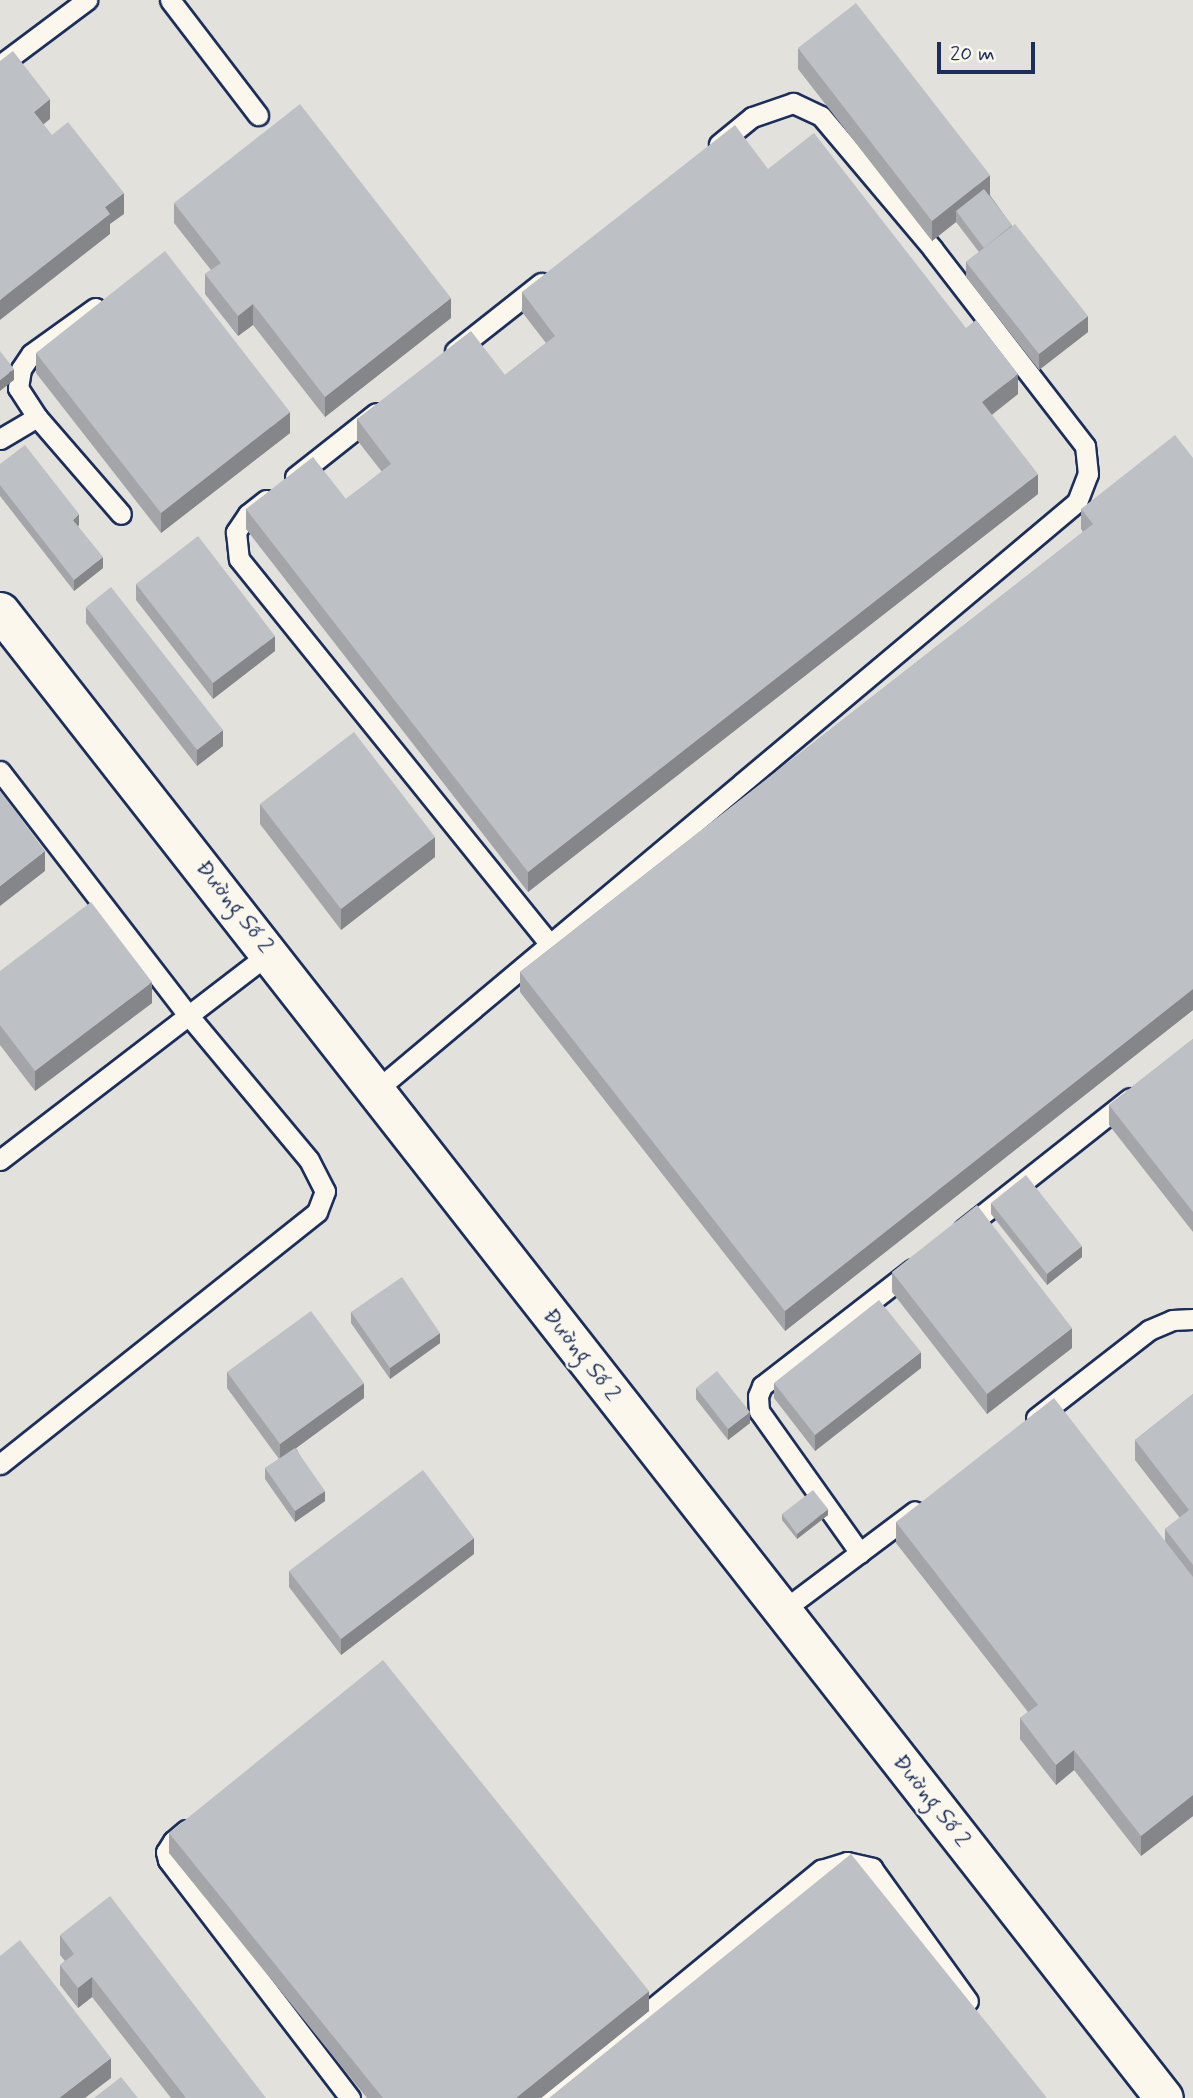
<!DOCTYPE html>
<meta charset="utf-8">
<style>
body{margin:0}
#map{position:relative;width:1193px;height:2098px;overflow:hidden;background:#f2efe6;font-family:Mynerve,sans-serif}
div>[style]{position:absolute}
.built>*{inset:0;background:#e2e1dc}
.roads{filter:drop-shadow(2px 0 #1b2f5e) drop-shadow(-2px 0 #1b2f5e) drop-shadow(0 2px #1b2f5e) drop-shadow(0 -2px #1b2f5e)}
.lane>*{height:19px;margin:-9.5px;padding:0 9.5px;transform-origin:9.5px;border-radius:9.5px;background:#fbf7ec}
.street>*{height:37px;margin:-18.5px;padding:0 18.5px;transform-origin:18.5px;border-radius:18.5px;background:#fbf7ec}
.wall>*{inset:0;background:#a3a5a9}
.shaded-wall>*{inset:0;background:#848689}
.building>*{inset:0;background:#bdc0c4}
span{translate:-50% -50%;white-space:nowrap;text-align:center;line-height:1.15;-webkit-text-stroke:5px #fbf7ec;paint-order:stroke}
.street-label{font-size:23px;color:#1b2f5e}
.scale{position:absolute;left:937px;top:42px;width:98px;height:32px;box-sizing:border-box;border:4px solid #1b2f5e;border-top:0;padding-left:9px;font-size:21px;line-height:24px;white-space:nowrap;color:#1b2f5e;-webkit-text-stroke:5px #fbf7ec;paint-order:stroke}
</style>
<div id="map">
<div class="built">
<div style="clip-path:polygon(0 0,1193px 0,1193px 2098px,0 2098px)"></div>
</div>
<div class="roads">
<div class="lane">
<div style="left:170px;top:0;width:145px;rotate:52.6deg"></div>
<div style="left:0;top:65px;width:109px;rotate:-36.8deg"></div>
<div style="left:455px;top:351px;width:110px;rotate:-38.3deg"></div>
<div style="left:37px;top:417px;width:35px;rotate:-123deg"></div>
<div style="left:18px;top:388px;width:19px;rotate:-81deg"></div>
<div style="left:21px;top:369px;width:18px;rotate:-56deg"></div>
<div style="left:31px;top:354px;width:79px;rotate:-35.7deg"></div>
<div style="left:0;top:439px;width:43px;rotate:-30.7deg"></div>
<div style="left:37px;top:417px;width:128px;rotate:49.1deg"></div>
<div style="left:295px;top:477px;width:103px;rotate:-38.3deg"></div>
<div style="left:266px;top:500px;width:23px;rotate:142deg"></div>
<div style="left:248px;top:514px;width:22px;rotate:124deg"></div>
<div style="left:236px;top:532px;width:27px;rotate:84deg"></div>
<div style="left:239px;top:559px;width:495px;rotate:51.1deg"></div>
<div style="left:0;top:771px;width:309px;rotate:52.4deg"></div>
<div style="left:189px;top:1016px;width:187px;rotate:50.2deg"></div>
<div style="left:309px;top:1160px;width:35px;rotate:63deg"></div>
<div style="left:325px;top:1191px;width:22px;rotate:111deg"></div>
<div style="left:317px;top:1212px;width:405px;rotate:141.5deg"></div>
<div style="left:374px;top:1092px;width:918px;rotate:-40.01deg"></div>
<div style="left:1077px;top:502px;width:30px;rotate:-69deg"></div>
<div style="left:1088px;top:474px;width:28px;rotate:-96deg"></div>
<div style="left:1085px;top:446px;width:249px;rotate:-127.7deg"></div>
<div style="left:933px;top:249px;width:174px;rotate:-130.1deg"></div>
<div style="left:821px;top:116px;width:31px;rotate:-155deg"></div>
<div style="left:793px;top:103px;width:43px;rotate:161.1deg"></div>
<div style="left:752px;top:117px;width:43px;rotate:140.7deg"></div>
<div style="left:0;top:1160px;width:340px;rotate:-37.5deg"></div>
<div style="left:964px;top:1229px;width:211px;rotate:-38.3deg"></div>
<div style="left:1036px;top:1418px;width:143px;rotate:-37.9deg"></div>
<div style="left:1149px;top:1330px;width:25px;rotate:-23deg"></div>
<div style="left:1172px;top:1320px;width:21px;rotate:-3deg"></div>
<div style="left:860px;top:1553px;width:174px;rotate:-125.4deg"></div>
<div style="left:759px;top:1411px;width:15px;rotate:-94deg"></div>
<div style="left:758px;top:1396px;width:11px;rotate:-68deg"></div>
<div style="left:762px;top:1386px;width:191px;rotate:-37.8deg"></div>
<div style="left:782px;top:1611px;width:166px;rotate:-36.9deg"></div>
<div style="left:186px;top:1830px;width:17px;rotate:140deg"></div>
<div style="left:173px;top:1841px;width:13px;rotate:122deg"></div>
<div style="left:166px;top:1852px;width:8px;rotate:76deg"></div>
<div style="left:168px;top:1860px;width:300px;rotate:52.6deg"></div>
<div style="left:543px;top:2098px;width:360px;rotate:-39.4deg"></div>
<div style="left:821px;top:1870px;width:27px;rotate:-17deg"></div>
<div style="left:847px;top:1862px;width:26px;rotate:13deg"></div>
<div style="left:872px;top:1868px;width:164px;rotate:54.2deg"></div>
</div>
<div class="street">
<div style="left:0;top:611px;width:1888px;rotate:51.95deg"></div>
</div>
</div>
<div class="wall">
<div style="clip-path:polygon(798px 48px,990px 195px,1088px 332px,1039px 370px,966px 277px,966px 262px,979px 252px,956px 222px,932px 241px,798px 69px)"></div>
<div style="clip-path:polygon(768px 169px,1018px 394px,992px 415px,1038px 494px,528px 892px,246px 529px,246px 509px,346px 499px,382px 472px,357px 440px,357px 419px,505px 375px,546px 343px,522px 312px,522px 292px)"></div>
<div style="clip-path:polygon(174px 203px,451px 318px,325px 417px,253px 325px,238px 336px,205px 294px,205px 274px,211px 270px,174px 223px)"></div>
<div style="clip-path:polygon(36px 353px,290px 433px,161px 533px,36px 373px)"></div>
<div style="clip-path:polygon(1193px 458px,1193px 1010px,785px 1331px,520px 992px,520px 972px,1083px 532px,1081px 529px,1081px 509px)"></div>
<div style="clip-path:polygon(0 464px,79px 525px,78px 526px,103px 568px,74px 591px,0 496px)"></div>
<div style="clip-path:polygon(136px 584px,275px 651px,213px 699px,136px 600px)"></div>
<div style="clip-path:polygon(86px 607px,223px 746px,197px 766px,86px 623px)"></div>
<div style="clip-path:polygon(260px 804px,435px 857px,341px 930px,260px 824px)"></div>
<div style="clip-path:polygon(0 971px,152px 1003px,35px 1091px,0 1045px)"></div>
<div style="clip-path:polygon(1193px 1039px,1193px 1232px,1109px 1125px,1109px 1105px)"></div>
<div style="clip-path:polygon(991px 1203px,1082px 1257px,1047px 1285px,991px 1214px)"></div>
<div style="clip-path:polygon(892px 1272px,1072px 1348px,987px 1414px,892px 1292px)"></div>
<div style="clip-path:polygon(351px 1312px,440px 1343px,390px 1379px,351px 1323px)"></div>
<div style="clip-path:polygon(921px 1368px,815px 1451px,774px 1398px,774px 1383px)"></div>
<div style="clip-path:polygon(227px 1372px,364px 1398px,296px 1448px,325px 1501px,295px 1522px,265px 1479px,265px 1468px,279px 1459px,227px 1388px)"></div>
<div style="clip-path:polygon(696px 1388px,750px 1423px,728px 1440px,696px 1399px)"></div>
<div style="clip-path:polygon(1193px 1394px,1193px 1816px,1141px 1856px,1074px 1770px,1056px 1785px,1020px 1739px,1020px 1718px,1028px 1712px,896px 1543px,896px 1522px,1165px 1541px,1165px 1529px,1180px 1518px,1135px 1460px,1135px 1440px)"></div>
<div style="clip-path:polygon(782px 1514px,828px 1515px,797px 1539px,782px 1520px)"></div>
<div style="clip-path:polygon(474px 1554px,341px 1655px,289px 1587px,289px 1571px)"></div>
<div style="clip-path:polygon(169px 1833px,649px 2011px,541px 2098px,367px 2098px,169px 1853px)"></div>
<div style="clip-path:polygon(60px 1935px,266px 2098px,171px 2098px,92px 1997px,78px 2008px,60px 1985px,60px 1965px,65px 1961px,60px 1955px)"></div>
</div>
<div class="shaded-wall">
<div style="clip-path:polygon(50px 99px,50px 119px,34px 132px,34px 112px)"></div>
<div style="clip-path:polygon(990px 175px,990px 195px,961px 218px,956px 211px,956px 222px,932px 241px,932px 221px)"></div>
<div style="clip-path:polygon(124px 193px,124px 214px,110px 224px,110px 234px,0 320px,0 300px,105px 207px)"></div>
<div style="clip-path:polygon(451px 298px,451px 318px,325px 417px,325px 397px)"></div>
<div style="clip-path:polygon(253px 304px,253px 325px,238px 336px,238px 316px)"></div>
<div style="clip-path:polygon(1088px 316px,1088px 332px,1039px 370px,1039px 354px)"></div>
<div style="clip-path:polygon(14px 369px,14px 380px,0 391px,0 380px)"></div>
<div style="clip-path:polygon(1018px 374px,1018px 394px,982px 422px,982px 402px)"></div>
<div style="clip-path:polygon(290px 412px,290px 433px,161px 533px,161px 513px)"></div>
<div style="clip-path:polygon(1038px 474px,1038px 494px,528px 892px,528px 872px)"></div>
<div style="clip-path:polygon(79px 514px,79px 525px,73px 530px,73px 520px)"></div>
<div style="clip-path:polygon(103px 557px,103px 568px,74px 591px,74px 580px)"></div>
<div style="clip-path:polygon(275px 636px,275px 651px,213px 699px,213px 683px)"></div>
<div style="clip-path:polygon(223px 730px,223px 746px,197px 766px,197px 750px)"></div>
<div style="clip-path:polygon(435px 837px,435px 857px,341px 930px,341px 909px)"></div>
<div style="clip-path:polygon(45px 851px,45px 871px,0 906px,0 886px)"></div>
<div style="clip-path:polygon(152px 982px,152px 1003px,35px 1091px,35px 1071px)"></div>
<div style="clip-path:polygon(1193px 989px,1193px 1010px,785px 1331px,785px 1311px)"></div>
<div style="clip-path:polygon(1082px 1246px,1082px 1257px,1047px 1285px,1047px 1274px)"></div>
<div style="clip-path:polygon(1072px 1328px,1072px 1348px,987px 1414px,987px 1394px)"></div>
<div style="clip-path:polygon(440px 1333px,440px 1343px,390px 1379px,390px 1368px)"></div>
<div style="clip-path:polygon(921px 1352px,921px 1368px,815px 1451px,815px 1435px)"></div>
<div style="clip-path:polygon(364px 1383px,364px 1398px,280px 1460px,280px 1444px)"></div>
<div style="clip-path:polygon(750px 1412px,750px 1423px,728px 1440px,728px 1429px)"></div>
<div style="clip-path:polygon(325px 1491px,325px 1501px,295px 1522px,295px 1511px)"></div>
<div style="clip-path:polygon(828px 1509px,828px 1515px,797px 1539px,797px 1534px)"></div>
<div style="clip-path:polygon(474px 1538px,474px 1554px,341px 1655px,341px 1639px)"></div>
<div style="clip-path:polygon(1074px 1750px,1074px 1770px,1056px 1785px,1056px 1765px)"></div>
<div style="clip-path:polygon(1193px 1795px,1193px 1816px,1141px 1856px,1141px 1836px)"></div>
<div style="clip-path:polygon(92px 1977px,92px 1997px,78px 2008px,78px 1988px)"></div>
<div style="clip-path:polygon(649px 1991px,649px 2011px,541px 2098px,516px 2098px)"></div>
<div style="clip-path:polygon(111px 2058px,111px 2078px,85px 2098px,59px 2098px)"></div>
</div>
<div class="building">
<div style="clip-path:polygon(856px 3px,990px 175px,932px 221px,798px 48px)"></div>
<div style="clip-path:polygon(13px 51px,50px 99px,34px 112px,52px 135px,68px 122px,124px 193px,105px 207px,110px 214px,0 300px,0 61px)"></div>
<div style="clip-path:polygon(300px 104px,451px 298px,325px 397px,253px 304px,238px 316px,205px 274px,221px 263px,174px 203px)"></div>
<div style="clip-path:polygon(735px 125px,768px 169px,814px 133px,966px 328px,976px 320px,1018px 374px,982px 402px,1038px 474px,528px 872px,246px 509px,313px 457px,346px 499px,391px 464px,357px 419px,471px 331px,505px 375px,555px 336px,522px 292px)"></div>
<div style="clip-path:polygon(984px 189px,1012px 225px,984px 248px,956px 211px)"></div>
<div style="clip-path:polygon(1015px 224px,1088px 316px,1039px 354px,966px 262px)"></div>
<div style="clip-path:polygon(165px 251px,290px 412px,161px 513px,36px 353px)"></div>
<div style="clip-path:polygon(0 351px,14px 369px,0 380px)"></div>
<div style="clip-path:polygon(1175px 435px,1193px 458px,1193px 989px,785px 1311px,520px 972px,1093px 524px,1081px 509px)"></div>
<div style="clip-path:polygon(25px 445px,79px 514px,73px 520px,103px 557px,74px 580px,0 485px,0 464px)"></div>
<div style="clip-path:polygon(198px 536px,275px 636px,213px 683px,136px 584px)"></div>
<div style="clip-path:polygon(111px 587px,223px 730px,197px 750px,86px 607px)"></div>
<div style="clip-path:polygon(354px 732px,435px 837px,341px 909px,260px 804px)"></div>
<div style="clip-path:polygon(0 791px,45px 851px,0 886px)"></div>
<div style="clip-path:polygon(91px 902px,152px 982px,35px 1071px,0 1025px,0 971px)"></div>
<div style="clip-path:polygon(1193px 1039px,1193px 1212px,1109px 1105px)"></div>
<div style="clip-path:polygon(1026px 1175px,1082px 1246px,1047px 1274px,991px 1203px)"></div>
<div style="clip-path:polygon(977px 1205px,1072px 1328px,987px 1394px,892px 1272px)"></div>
<div style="clip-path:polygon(402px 1277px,440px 1333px,390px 1368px,351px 1312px)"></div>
<div style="clip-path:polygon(879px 1300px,921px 1352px,815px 1435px,774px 1383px)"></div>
<div style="clip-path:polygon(311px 1311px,364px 1383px,280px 1444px,227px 1372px)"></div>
<div style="clip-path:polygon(717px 1371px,750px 1412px,728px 1429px,696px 1388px)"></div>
<div style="clip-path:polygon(1193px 1394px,1193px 1565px,1165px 1529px,1189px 1510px,1135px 1440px)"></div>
<div style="clip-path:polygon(1054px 1398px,1193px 1577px,1193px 1795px,1141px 1836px,1074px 1750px,1056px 1765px,1020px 1718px,1038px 1705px,896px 1522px)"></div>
<div style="clip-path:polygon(295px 1448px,325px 1491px,295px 1511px,265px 1468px)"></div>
<div style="clip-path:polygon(423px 1470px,474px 1538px,341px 1639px,289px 1571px)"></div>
<div style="clip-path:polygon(813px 1490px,828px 1509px,797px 1534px,782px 1514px)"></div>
<div style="clip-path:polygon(383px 1660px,649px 1991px,516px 2098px,383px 2098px,169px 1833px)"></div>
<div style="clip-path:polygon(851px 1854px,1047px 2098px,549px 2098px)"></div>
<div style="clip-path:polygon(110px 1896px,266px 2098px,186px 2098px,92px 1977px,78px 1988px,60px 1965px,74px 1954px,60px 1935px)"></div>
<div style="clip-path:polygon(20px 1940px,111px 2058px,59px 2098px,0 2098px,0 1956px)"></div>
<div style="clip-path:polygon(121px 2077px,138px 2098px,94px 2098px)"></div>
</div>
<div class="street-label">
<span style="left:234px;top:907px;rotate:52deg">Đường Số 2</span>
<span style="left:581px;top:1355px;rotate:52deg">Đường Số 2</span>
<span style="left:931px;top:1801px;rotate:52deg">Đường Số 2</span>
</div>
<div class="scale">20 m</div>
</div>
